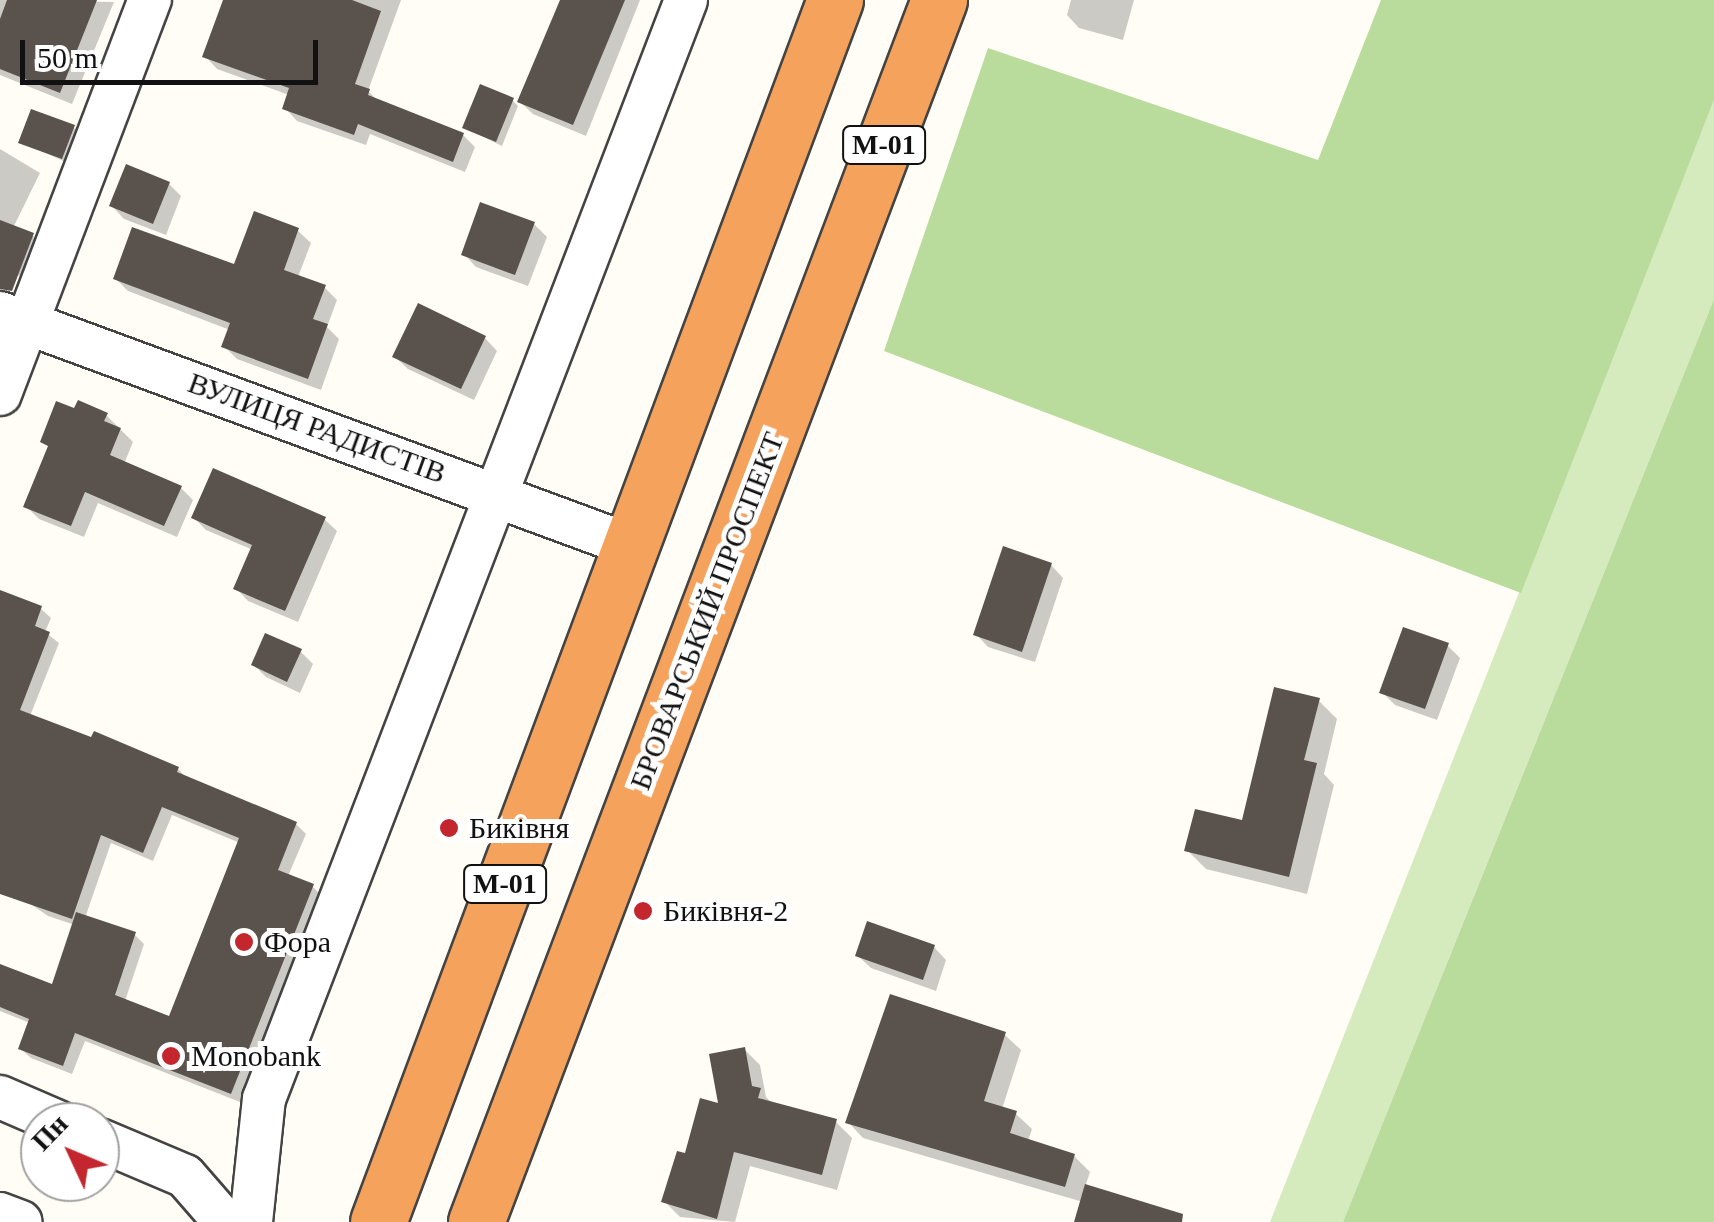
<!DOCTYPE html>
<meta charset="utf-8">
<style>
body{margin:0}
#map{position:relative;width:1714px;height:1222px;overflow:hidden;background:#fffdf5;font-family:"Times New Roman",serif}
div>[style]{position:absolute}
.green>*{inset:0;background:#d5ebbd}
.forest>*{inset:0;background:#b9dc9c}
.shadow>*{inset:0;background:#0003}
.building>*{inset:0;background:#5a524d}
.roads{filter:drop-shadow(2px 0 #444) drop-shadow(-2px 0 #444) drop-shadow(0 2px #444) drop-shadow(0 -2px #444)}
.minor>*{height:42px;margin:-21px;padding:0 21px;transform-origin:21px;border-radius:21px;background:#fff}
.highway>*{height:55px;margin:-27.5px;padding:0 27.5px;transform-origin:27.5px;border-radius:27.5px;background:#f5a25d}
.dots>*{width:28px;height:28px;translate:-50% -50%;box-sizing:border-box;border:5px solid #fff;border-radius:50%}
span{translate:-50% -50%;white-space:nowrap;text-align:center;line-height:1.15;-webkit-text-stroke:10px #fff;paint-order:stroke}
.shield-label span{padding:2px 8px;background:#fff;border:2px solid;border-radius:8px;-webkit-text-stroke-width:0}
.shield-label{font-size:28px;color:#111;font-weight:700}
.street-label{font-size:30px;color:#111}
.poi-label{font-size:30px;color:#111}
.left{translate:0 -50%;text-align:left}
.north{position:absolute;left:20px;top:1102px;width:100px;height:100px;box-sizing:border-box;background:#fff;border:2px solid #a0a0a0;border-radius:50%;rotate:314deg;font-size:28px;font-weight:700;line-height:40px;text-align:center;color:#111}
.north::after{content:'';display:block;margin:auto;width:35px;height:45px;background:#c4262e;clip-path:polygon(50% 0,100% 100%,50% 72%,0 100%)}
.scale{position:absolute;left:20px;top:40px;width:298px;height:45px;box-sizing:border-box;border:5px solid #111;border-top:0;padding-left:12px;font-size:30px;line-height:35px;white-space:nowrap;color:#111;-webkit-text-stroke:8px #fff;paint-order:stroke}
</style>
<div id="map">
<div class="green">
<div style="clip-path:polygon(1714px 100px,1714px 299px,1343px 1222px,1270px 1222px)"></div>
</div>
<div class="forest">
<div style="clip-path:polygon(1381px 0,1714px 0,1714px 100px,1521px 593px,884px 351px,988px 48px,1318px 160px)"></div>
<div style="clip-path:polygon(1714px 299px,1714px 1222px,1343px 1222px)"></div>
</div>
<div class="shadow">
<div style="clip-path:polygon(0 0,114px 2px,72px 104px,0 75px)"></div>
<div style="clip-path:polygon(225px 0,401px 0,368px 91px,379px 102px,463px 135px,475px 147px,465px 172px,370px 134px,366px 145px,297px 121px,285px 108px,289px 95px,217px 69px,205px 56px)"></div>
<div style="clip-path:polygon(560px 0,640px 0,586px 136px,533px 114px,520px 102px)"></div>
<div style="clip-path:polygon(1071px 0,1134px 0,1123px 40px,1079px 28px,1067px 15px)"></div>
<div style="clip-path:polygon(512px 100px,518px 106px,502px 146px,465px 128px)"></div>
<div style="clip-path:polygon(73px 127px,79px 133px,68px 163px,21px 142px)"></div>
<div style="clip-path:polygon(0 149px,40px 173px,13px 228px,33px 236px,43px 246px,30px 280px,0 268px)"></div>
<div style="clip-path:polygon(169px 184px,181px 196px,166px 235px,124px 219px,112px 206px)"></div>
<div style="clip-path:polygon(534px 224px,547px 237px,528px 286px,476px 267px,464px 254px)"></div>
<div style="clip-path:polygon(298px 231px,311px 243px,298px 277px,324px 287px,337px 300px,327px 327px,339px 339px,321px 390px,237px 359px,224px 346px,230px 330px,128px 291px,116px 279px,236px 268px)"></div>
<div style="clip-path:polygon(485px 338px,497px 351px,474px 400px,408px 369px,395px 357px)"></div>
<div style="clip-path:polygon(76px 412px,106px 415px,133px 442px,124px 464px,181px 488px,193px 500px,177px 537px,98px 503px,84px 537px,39px 519px,26px 506px,50px 448px,43px 441px)"></div>
<div style="clip-path:polygon(194px 518px,324px 519px,337px 531px,298px 622px,248px 601px,236px 588px,253px 550px,206px 530px)"></div>
<div style="clip-path:polygon(1051px 565px,1063px 578px,1035px 662px,988px 647px,976px 634px)"></div>
<div style="clip-path:polygon(evenodd,0 593px,41px 609px,51px 618px,45px 632px,59px 643px,30px 716px,178px 769px,189px 780px,296px 824px,306px 834px,288px 876px,312px 886px,322px 896px,240px 1102px,85px 1041px,72px 1074px,31px 1058px,21px 1049px,30px 1023px,0 1011px,0 967px,53px 988px,75px 925px,48px 916px,0 883px,0 593px,172px 815px,240px 843px,170px 1019px,125px 1001px,144px 944px,134px 934px,85px 918px,111px 843px,153px 861px,172px 815px)"></div>
<div style="clip-path:polygon(1447px 645px,1460px 658px,1437px 720px,1395px 705px,1382px 692px)"></div>
<div style="clip-path:polygon(300px 651px,313px 664px,300px 693px,266px 677px,254px 665px)"></div>
<div style="clip-path:polygon(1318px 700px,1337px 719px,1324px 774px,1334px 785px,1307px 894px,1206px 869px,1187px 850px,1243px 823px)"></div>
<div style="clip-path:polygon(934px 947px,946px 960px,936px 991px,871px 968px,858px 956px)"></div>
<div style="clip-path:polygon(1005px 1035px,1021px 1050px,1002px 1109px,1016px 1114px,1032px 1129px,1028px 1141px,1074px 1156px,1090px 1172px,1085px 1187px,1156px 1222px,1076px 1222px,1083px 1202px,863px 1138px,848px 1122px)"></div>
<div style="clip-path:polygon(744px 1049px,760px 1065px,766px 1097px,774px 1105px,836px 1122px,852px 1138px,837px 1190px,750px 1166px,735px 1222px,680px 1217px,664px 1201px,687px 1156px,721px 1106px)"></div>
</div>
<div class="building">
<div style="clip-path:polygon(7px 0,97px 0,60px 93px,0 69px,0 19px)"></div>
<div style="clip-path:polygon(223px 0,352px 0,381px 11px,355px 84px,370px 89px,368px 95px,464px 133px,453px 162px,358px 124px,354px 135px,282px 109px,289px 88px,202px 57px)"></div>
<div style="clip-path:polygon(560px 0,625px 0,573px 125px,517px 102px)"></div>
<div style="clip-path:polygon(480px 84px,514px 98px,496px 142px,462px 128px)"></div>
<div style="clip-path:polygon(31px 109px,75px 125px,62px 159px,18px 143px)"></div>
<div style="clip-path:polygon(126px 164px,170px 182px,153px 224px,109px 206px)"></div>
<div style="clip-path:polygon(480px 202px,535px 222px,515px 275px,461px 255px)"></div>
<div style="clip-path:polygon(254px 211px,299px 228px,284px 270px,326px 285px,313px 319px,328px 324px,308px 379px,221px 347px,230px 323px,113px 279px,132px 227px,234px 264px)"></div>
<div style="clip-path:polygon(0 220px,34px 233px,12px 291px,0 289px)"></div>
<div style="clip-path:polygon(418px 303px,486px 336px,461px 389px,392px 357px)"></div>
<div style="clip-path:polygon(78px 400px,108px 413px,104px 421px,121px 428px,110px 455px,182px 486px,164px 526px,85px 492px,71px 526px,23px 507px,48px 446px,40px 442px,56px 401px,74px 408px)"></div>
<div style="clip-path:polygon(213px 468px,326px 517px,285px 611px,233px 589px,252px 545px,191px 518px)"></div>
<div style="clip-path:polygon(1003px 546px,1052px 563px,1022px 652px,973px 635px)"></div>
<div style="clip-path:polygon(0 590px,42px 606px,35px 626px,50px 632px,20px 710px,91px 737px,94px 731px,179px 767px,177px 772px,297px 822px,278px 870px,314px 884px,231px 1094px,75px 1033px,63px 1066px,18px 1049px,29px 1019px,0 1007px,0 964px,52px 984px,76px 912px,136px 932px,115px 995px,169px 1016px,239px 838px,162px 807px,143px 853px,101px 835px,72px 919px,0 894px)"></div>
<div style="clip-path:polygon(1403px 627px,1449px 643px,1425px 709px,1379px 693px)"></div>
<div style="clip-path:polygon(265px 633px,302px 649px,287px 682px,251px 665px)"></div>
<div style="clip-path:polygon(1274px 687px,1320px 698px,1304px 760px,1317px 763px,1289px 877px,1184px 851px,1195px 809px,1242px 820px)"></div>
<div style="clip-path:polygon(867px 921px,935px 945px,923px 980px,855px 956px)"></div>
<div style="clip-path:polygon(890px 994px,1006px 1032px,984px 1101px,1017px 1111px,1010px 1133px,1075px 1154px,1065px 1187px,845px 1123px)"></div>
<div style="clip-path:polygon(745px 1047px,752px 1086px,761px 1088px,758px 1098px,837px 1119px,822px 1175px,734px 1152px,717px 1219px,661px 1202px,677px 1151px,685px 1153px,700px 1098px,718px 1103px,709px 1054px)"></div>
<div style="clip-path:polygon(1085px 1184px,1183px 1214px,1182px 1222px,1074px 1222px)"></div>
</div>
<div class="roads">
<div class="minor">
<div style="left:0;top:313px;width:674px;rotate:20.24deg"></div>
<div style="left:0;top:394px;width:422px;rotate:-69.2deg"></div>
<div style="left:0;top:1097px;width:63px;rotate:23.3deg"></div>
<div style="left:100px;top:1140px;width:92px;rotate:23deg"></div>
<div style="left:185px;top:1176px;width:61px;rotate:49deg"></div>
<div style="left:0;top:1214px;width:22px;rotate:21deg"></div>
<div style="left:251px;top:1222px;width:124px;rotate:-84deg"></div>
<div style="left:264px;top:1099px;width:1177px;rotate:-68.99deg"></div>
</div>
<div class="highway">
<div style="left:378px;top:1222px;width:1305px;rotate:-69.5deg"></div>
<div style="left:476px;top:1222px;width:1307px;rotate:-69.25deg"></div>
</div>
</div>
<div class="dots">
<div style="left:449px;top:828px;background:#c4262e"></div>
<div style="left:643px;top:911px;background:#c4262e"></div>
<div style="left:244px;top:942px;background:#c4262e"></div>
<div style="left:171px;top:1056px;background:#c4262e"></div>
</div>
<div class="shield-label">
<span style="left:884px;top:145px">М-01</span>
<span style="left:505px;top:884px">М-01</span>
</div>
<div class="street-label">
<span style="left:317px;top:428px;rotate:20deg">ВУЛИЦЯ РАДИСТІВ</span>
<span style="left:707px;top:611px;rotate:-69deg">БРОВАРСЬКИЙ ПРОСПЕКТ</span>
</div>
<div class="poi-label">
<span class="left" style="left:469px;top:828px">Бикiвня</span>
<span class="left" style="left:663px;top:911px">Бикiвня-2</span>
<span class="left" style="left:264px;top:942px">Фора</span>
<span class="left" style="left:191px;top:1056px">Monobank</span>
</div>
<div class="north">Пн</div>
<div class="scale">50 m</div>
</div>
